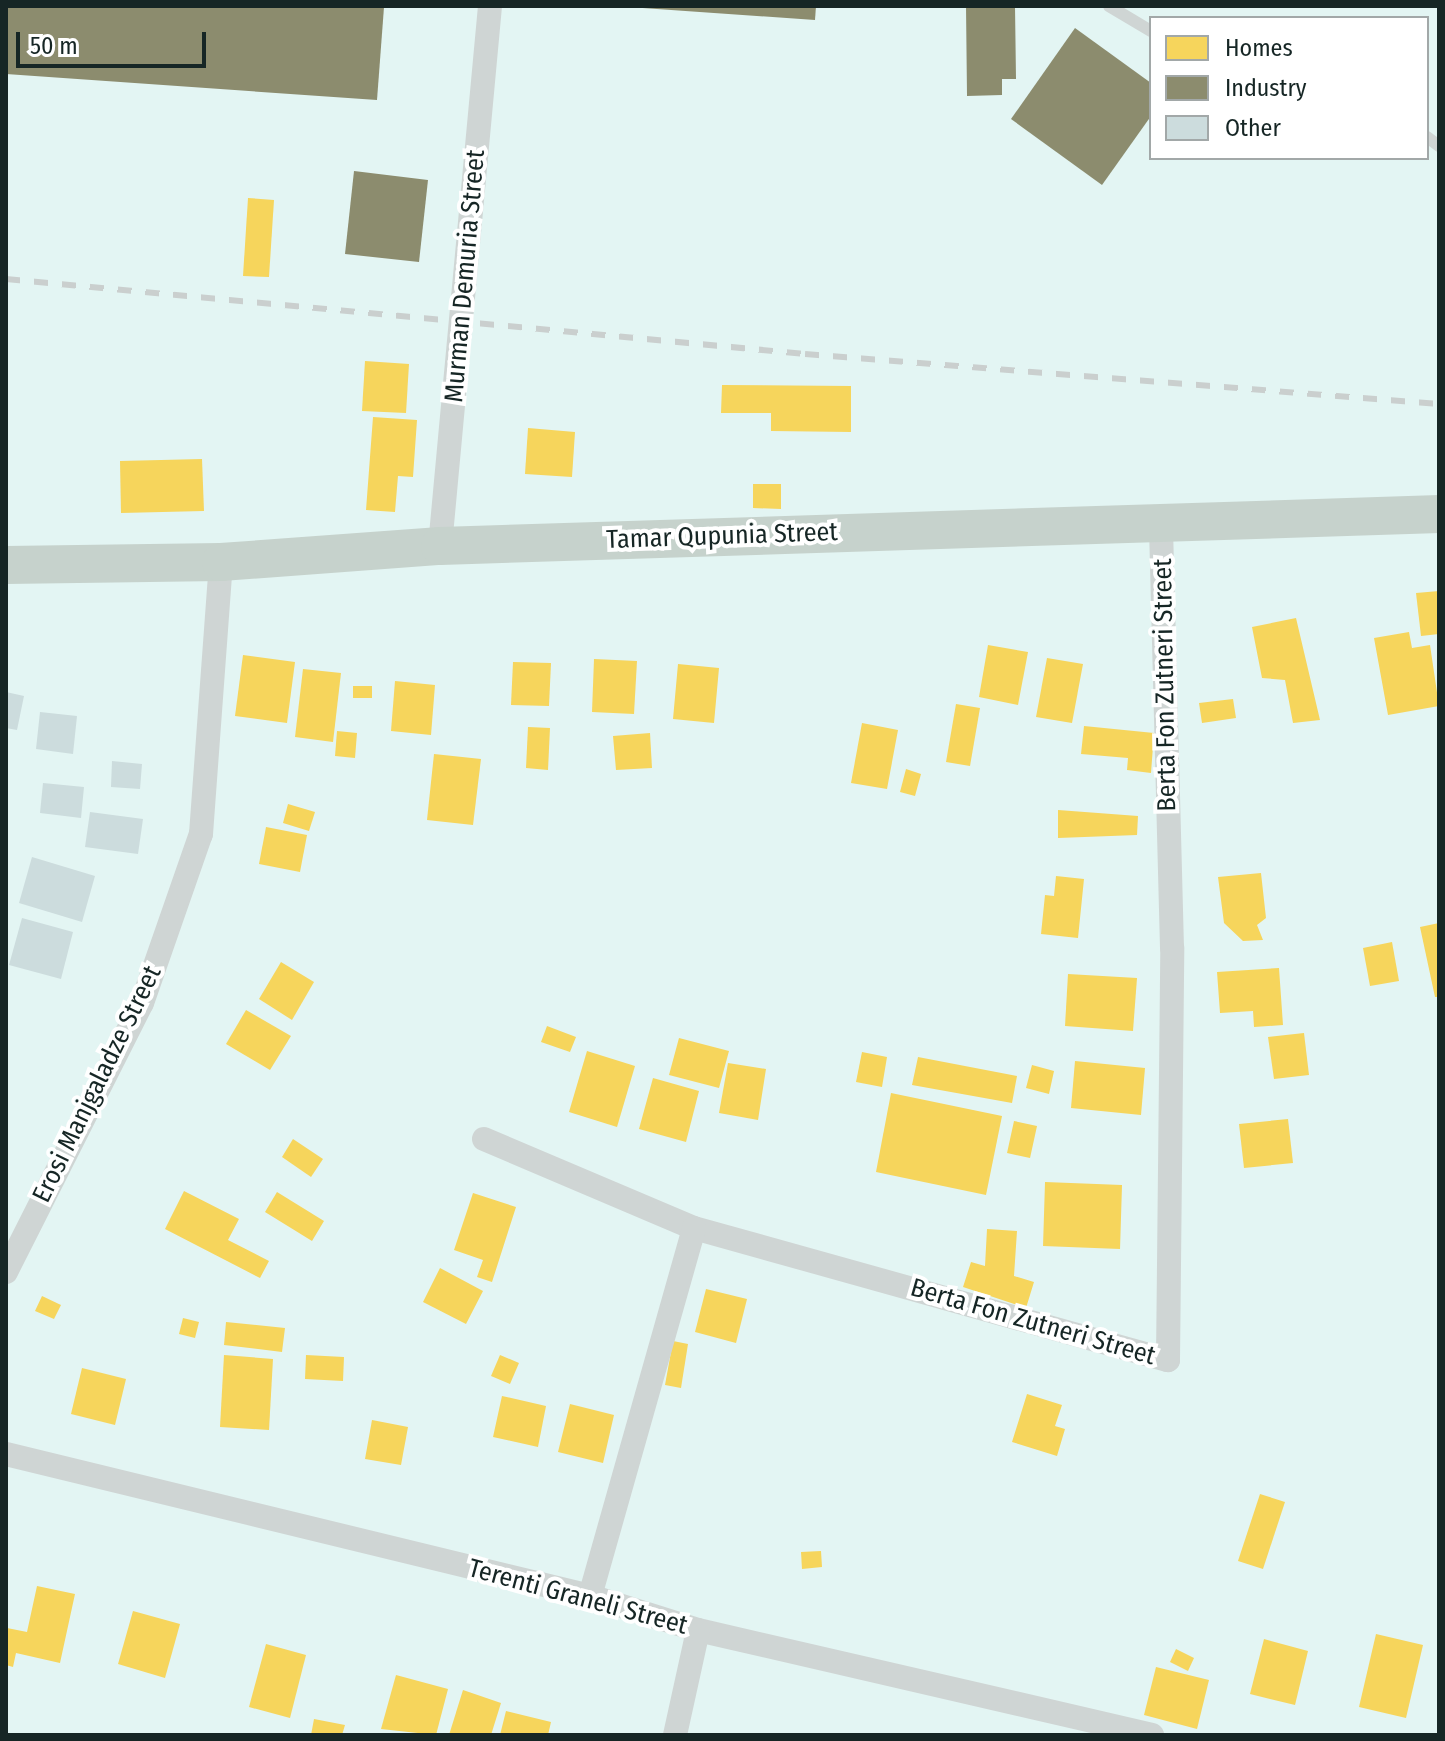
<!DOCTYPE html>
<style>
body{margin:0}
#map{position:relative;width:1445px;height:1741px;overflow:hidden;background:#e3f5f3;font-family:"Fira Sans Condensed",sans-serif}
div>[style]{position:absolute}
.homes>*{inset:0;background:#f6d55c}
.industry>*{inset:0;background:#8c8c6e}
.building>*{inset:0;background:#ccdcdd}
.service>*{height:12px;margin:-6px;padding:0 6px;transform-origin:6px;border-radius:6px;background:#cfd5d4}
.minor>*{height:24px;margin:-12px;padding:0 12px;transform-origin:12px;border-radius:12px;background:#cfd5d4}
.primary>*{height:38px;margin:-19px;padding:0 19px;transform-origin:19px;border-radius:19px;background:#c6d2cc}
.rail>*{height:6px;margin-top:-3px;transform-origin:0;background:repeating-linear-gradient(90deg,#cacfce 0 14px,transparent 0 28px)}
span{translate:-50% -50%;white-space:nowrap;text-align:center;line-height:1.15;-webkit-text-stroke:8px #fff;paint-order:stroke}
.street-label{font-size:26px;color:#162625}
.frame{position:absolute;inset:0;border:8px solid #162625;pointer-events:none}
.legend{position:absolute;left:1149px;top:16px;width:280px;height:144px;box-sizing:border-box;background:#fff;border:2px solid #a2a8a8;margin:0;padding:10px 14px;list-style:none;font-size:24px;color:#162625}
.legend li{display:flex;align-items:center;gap:16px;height:40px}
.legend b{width:40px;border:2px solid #a2a8a8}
.scale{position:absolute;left:16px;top:32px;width:190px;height:36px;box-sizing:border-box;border:4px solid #162625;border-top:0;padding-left:10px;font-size:24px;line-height:28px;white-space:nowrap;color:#162625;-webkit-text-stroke:6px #fff;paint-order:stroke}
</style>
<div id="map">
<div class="homes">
<div style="clip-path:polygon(248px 198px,274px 200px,269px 277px,243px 276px)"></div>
<div style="clip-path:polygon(365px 361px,409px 364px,406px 413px,362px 411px)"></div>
<div style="clip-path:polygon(722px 385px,851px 386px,851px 432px,771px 431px,771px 413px,721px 413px)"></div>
<div style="clip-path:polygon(373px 417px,417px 420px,413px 477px,398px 476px,395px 512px,366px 510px)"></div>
<div style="clip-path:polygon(528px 428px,575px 432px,572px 477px,525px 474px)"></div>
<div style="clip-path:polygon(202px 459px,204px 511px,121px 513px,120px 461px)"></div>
<div style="clip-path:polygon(753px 484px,781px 484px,781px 509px,753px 508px)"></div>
<div style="clip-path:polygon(1439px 591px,1439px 634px,1421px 636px,1416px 593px)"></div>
<div style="clip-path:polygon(1296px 618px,1320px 720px,1293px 723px,1285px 680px,1262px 678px,1252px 627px)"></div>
<div style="clip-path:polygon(1409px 632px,1412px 648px,1430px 645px,1439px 706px,1388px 715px,1374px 638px)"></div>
<div style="clip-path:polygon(988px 645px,1028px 652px,1018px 705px,979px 697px)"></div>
<div style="clip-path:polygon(243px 655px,295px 662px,287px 723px,235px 716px)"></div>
<div style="clip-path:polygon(1047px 658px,1083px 664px,1072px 723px,1036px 717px)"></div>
<div style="clip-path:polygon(594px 659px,637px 661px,634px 714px,592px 712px)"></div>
<div style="clip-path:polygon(513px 662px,551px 663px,549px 706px,511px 705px)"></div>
<div style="clip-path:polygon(678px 664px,719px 668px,714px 723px,673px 719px)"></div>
<div style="clip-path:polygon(303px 669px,341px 673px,333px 742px,295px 737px)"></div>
<div style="clip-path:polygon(395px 681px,435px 685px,431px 735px,391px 731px)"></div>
<div style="clip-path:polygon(353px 686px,372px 686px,372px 698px,353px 698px)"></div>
<div style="clip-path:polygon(1233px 699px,1236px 718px,1202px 723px,1199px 703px)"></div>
<div style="clip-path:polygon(956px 704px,980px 708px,970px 766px,946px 762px)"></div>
<div style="clip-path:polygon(862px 723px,898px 730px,887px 789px,851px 783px)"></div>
<div style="clip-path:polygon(1084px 726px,1154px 733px,1151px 773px,1127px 770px,1128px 758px,1081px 754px)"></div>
<div style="clip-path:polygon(528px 727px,550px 728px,548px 770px,526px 768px)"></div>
<div style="clip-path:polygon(337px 731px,357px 733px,355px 758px,335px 756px)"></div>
<div style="clip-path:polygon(650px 733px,652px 768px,616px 770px,613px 736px)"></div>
<div style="clip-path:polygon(434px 754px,481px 759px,473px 825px,427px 820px)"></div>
<div style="clip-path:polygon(906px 769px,921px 774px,915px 796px,900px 792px)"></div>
<div style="clip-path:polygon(288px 804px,315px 812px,309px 831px,283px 823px)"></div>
<div style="clip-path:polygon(1058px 810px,1138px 816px,1137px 835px,1058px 838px)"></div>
<div style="clip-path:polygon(266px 827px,307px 835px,300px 872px,259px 864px)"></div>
<div style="clip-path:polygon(1261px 873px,1266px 918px,1257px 925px,1263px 940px,1243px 941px,1224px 923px,1218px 877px)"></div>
<div style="clip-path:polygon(1056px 876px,1084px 879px,1078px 938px,1041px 934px,1045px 895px,1054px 896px)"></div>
<div style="clip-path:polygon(1439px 923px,1439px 997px,1435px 997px,1420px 927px)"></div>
<div style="clip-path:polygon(1392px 942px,1399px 981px,1370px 986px,1363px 948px)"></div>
<div style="clip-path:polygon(281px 962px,314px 982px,292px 1020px,259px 999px)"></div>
<div style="clip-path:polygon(1279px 968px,1283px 1025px,1254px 1027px,1253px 1011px,1220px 1013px,1217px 972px)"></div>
<div style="clip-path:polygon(1068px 974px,1137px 978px,1133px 1031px,1065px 1026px)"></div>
<div style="clip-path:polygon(246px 1010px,291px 1036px,270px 1070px,226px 1044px)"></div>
<div style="clip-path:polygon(547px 1026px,576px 1037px,570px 1052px,541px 1042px)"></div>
<div style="clip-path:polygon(1304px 1033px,1309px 1075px,1274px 1079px,1268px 1037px)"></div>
<div style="clip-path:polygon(679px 1038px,729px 1051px,719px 1088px,669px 1075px)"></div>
<div style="clip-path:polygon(587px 1051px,635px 1066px,617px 1127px,569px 1112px)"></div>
<div style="clip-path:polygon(862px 1052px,887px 1057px,882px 1087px,856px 1082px)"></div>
<div style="clip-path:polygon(918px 1057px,1017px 1076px,1012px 1103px,912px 1085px)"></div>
<div style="clip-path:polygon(1075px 1061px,1145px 1068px,1141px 1115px,1071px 1108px)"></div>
<div style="clip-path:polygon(728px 1063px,766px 1069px,758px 1120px,719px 1113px)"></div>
<div style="clip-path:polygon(1032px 1065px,1054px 1071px,1049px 1094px,1026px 1088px)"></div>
<div style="clip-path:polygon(653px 1078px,699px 1091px,686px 1142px,639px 1129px)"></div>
<div style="clip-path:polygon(891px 1093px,1002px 1116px,986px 1195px,876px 1172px)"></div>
<div style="clip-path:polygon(1288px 1119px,1293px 1163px,1244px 1168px,1239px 1124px)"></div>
<div style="clip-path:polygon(1014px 1121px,1037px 1126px,1030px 1158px,1007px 1153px)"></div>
<div style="clip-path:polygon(293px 1139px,323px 1159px,311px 1177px,282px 1157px)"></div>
<div style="clip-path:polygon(1045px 1182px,1122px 1185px,1120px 1249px,1043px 1246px)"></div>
<div style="clip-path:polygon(184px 1191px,239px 1219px,228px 1240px,269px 1261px,260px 1278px,165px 1229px)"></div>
<div style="clip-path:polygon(277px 1192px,324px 1221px,312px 1241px,265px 1212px)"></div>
<div style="clip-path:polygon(473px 1193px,516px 1207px,492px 1282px,477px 1277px,483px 1260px,454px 1250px)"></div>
<div style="clip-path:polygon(987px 1229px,1017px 1231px,1014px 1276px,1034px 1282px,1026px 1308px,963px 1287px,971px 1262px,985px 1266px)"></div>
<div style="clip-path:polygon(440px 1268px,483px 1291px,466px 1324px,423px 1302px)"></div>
<div style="clip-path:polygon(706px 1289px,747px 1299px,736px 1343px,695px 1332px)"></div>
<div style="clip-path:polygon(42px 1296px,61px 1305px,54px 1319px,35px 1311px)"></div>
<div style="clip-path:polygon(183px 1318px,199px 1322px,195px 1338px,179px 1334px)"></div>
<div style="clip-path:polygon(226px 1322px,285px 1328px,282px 1352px,224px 1345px)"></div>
<div style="clip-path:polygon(673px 1341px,688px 1344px,681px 1388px,665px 1385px)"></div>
<div style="clip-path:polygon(224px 1355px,273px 1359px,269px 1430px,220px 1427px)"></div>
<div style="clip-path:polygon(306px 1355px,344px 1357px,343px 1381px,305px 1379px)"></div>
<div style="clip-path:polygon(500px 1355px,519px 1363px,510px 1384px,491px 1376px)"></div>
<div style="clip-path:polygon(82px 1368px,126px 1379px,115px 1425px,71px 1414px)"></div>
<div style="clip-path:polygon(1027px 1394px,1062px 1405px,1055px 1426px,1065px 1429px,1057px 1456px,1012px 1442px)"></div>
<div style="clip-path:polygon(502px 1396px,546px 1406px,538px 1447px,493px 1437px)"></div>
<div style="clip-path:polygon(570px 1404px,614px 1415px,603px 1463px,558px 1452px)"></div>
<div style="clip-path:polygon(372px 1420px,408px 1427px,401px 1465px,365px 1459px)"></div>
<div style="clip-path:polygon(1260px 1494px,1285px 1502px,1263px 1569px,1238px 1561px)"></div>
<div style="clip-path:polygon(821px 1551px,822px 1567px,802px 1569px,801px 1552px)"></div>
<div style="clip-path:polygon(37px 1586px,75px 1594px,60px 1663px,16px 1653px,13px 1667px,6px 1665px,7px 1628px,27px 1632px)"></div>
<div style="clip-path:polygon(133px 1611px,180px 1624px,165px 1678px,118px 1664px)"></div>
<div style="clip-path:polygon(1376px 1634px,1423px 1645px,1406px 1718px,1359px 1707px)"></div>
<div style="clip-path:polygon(1264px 1639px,1308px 1651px,1295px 1705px,1250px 1694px)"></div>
<div style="clip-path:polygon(266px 1644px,306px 1655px,290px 1718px,249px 1707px)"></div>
<div style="clip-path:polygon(1176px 1649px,1194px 1658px,1188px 1671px,1170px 1662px)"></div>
<div style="clip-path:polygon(1156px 1667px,1209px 1680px,1197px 1729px,1144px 1715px)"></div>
<div style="clip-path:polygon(396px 1675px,448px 1689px,436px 1735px,381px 1729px)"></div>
<div style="clip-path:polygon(463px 1690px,501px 1703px,491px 1735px,449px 1735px)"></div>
<div style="clip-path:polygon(506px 1711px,551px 1722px,548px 1735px,500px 1735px)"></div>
<div style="clip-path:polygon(314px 1719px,345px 1725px,342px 1735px,311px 1735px)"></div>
</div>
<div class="industry">
<div style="clip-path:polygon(6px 6px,384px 7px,377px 100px,6px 74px)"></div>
<div style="clip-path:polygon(614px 6px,816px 6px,815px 20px)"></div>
<div style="clip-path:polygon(966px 6px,1015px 6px,1016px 79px,1002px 79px,1002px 95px,967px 96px)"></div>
<div style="clip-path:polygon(1075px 28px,1151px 83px,1151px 116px,1102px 185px,1011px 119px)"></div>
<div style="clip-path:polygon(354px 171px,428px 180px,419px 262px,345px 254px)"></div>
</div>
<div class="building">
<div style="clip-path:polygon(6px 692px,24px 696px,17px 730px,6px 728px)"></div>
<div style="clip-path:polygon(40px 712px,77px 716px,73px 754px,36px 749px)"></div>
<div style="clip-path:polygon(112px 761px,142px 764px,140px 789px,111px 787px)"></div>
<div style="clip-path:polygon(43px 783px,84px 787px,81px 818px,40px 813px)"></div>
<div style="clip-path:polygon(90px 812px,143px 819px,138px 854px,85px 847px)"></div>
<div style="clip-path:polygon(32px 857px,95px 876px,82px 922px,19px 903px)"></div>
<div style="clip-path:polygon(22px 918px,73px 932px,61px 979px,9px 965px)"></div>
</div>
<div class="service">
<div style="left:1109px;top:6px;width:49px;rotate:30.8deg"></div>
<div style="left:1427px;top:137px;width:15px;rotate:37deg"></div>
</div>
<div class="minor">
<div style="left:440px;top:546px;width:542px;rotate:-84.71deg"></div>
<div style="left:484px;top:1139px;width:228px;rotate:23deg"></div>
<div style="left:694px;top:1228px;width:492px;rotate:15.6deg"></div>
<div style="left:1168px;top:1360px;width:412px;rotate:-89.4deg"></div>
<div style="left:1172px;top:948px;width:422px;rotate:-91.5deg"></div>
<div style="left:6px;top:1272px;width:301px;rotate:-63.2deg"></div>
<div style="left:142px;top:1003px;width:179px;rotate:-70.8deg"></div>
<div style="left:201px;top:834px;width:273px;rotate:-85.8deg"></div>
<div style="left:6px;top:1454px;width:601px;rotate:13.67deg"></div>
<div style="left:590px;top:1596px;width:113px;rotate:17.5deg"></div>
<div style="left:698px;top:1630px;width:466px;rotate:13deg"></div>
<div style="left:590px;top:1596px;width:382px;rotate:-74.2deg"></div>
<div style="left:675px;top:1735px;width:107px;rotate:-77.6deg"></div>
</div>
<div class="primary">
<div style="left:6px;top:565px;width:215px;rotate:-0.8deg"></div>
<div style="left:221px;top:562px;width:220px;rotate:-4.2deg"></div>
<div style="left:440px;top:546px;width:1000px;rotate:-1.83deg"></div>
</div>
<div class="rail">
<div style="left:6px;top:279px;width:803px;rotate:5.36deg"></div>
<div style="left:805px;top:354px;width:636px;rotate:4.51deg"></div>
</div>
<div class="street-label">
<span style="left:465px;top:276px;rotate:-85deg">Murman Demuria Street</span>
<span style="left:722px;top:536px;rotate:-2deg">Tamar Qupunia Street</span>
<span style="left:1165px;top:685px;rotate:-91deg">Berta Fon Zutneri Street</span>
<span style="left:97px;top:1084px;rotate:-64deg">Erosi Manjgaladze Street</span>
<span style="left:1033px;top:1322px;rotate:16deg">Berta Fon Zutneri Street</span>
<span style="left:578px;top:1597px;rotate:15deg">Terenti Graneli Street</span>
</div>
<div class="frame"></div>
<ul class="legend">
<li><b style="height:22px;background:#f6d55c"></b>Homes</li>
<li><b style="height:22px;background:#8c8c6e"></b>Industry</li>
<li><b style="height:22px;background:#ccdcdd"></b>Other</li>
</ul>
<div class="scale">50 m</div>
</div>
